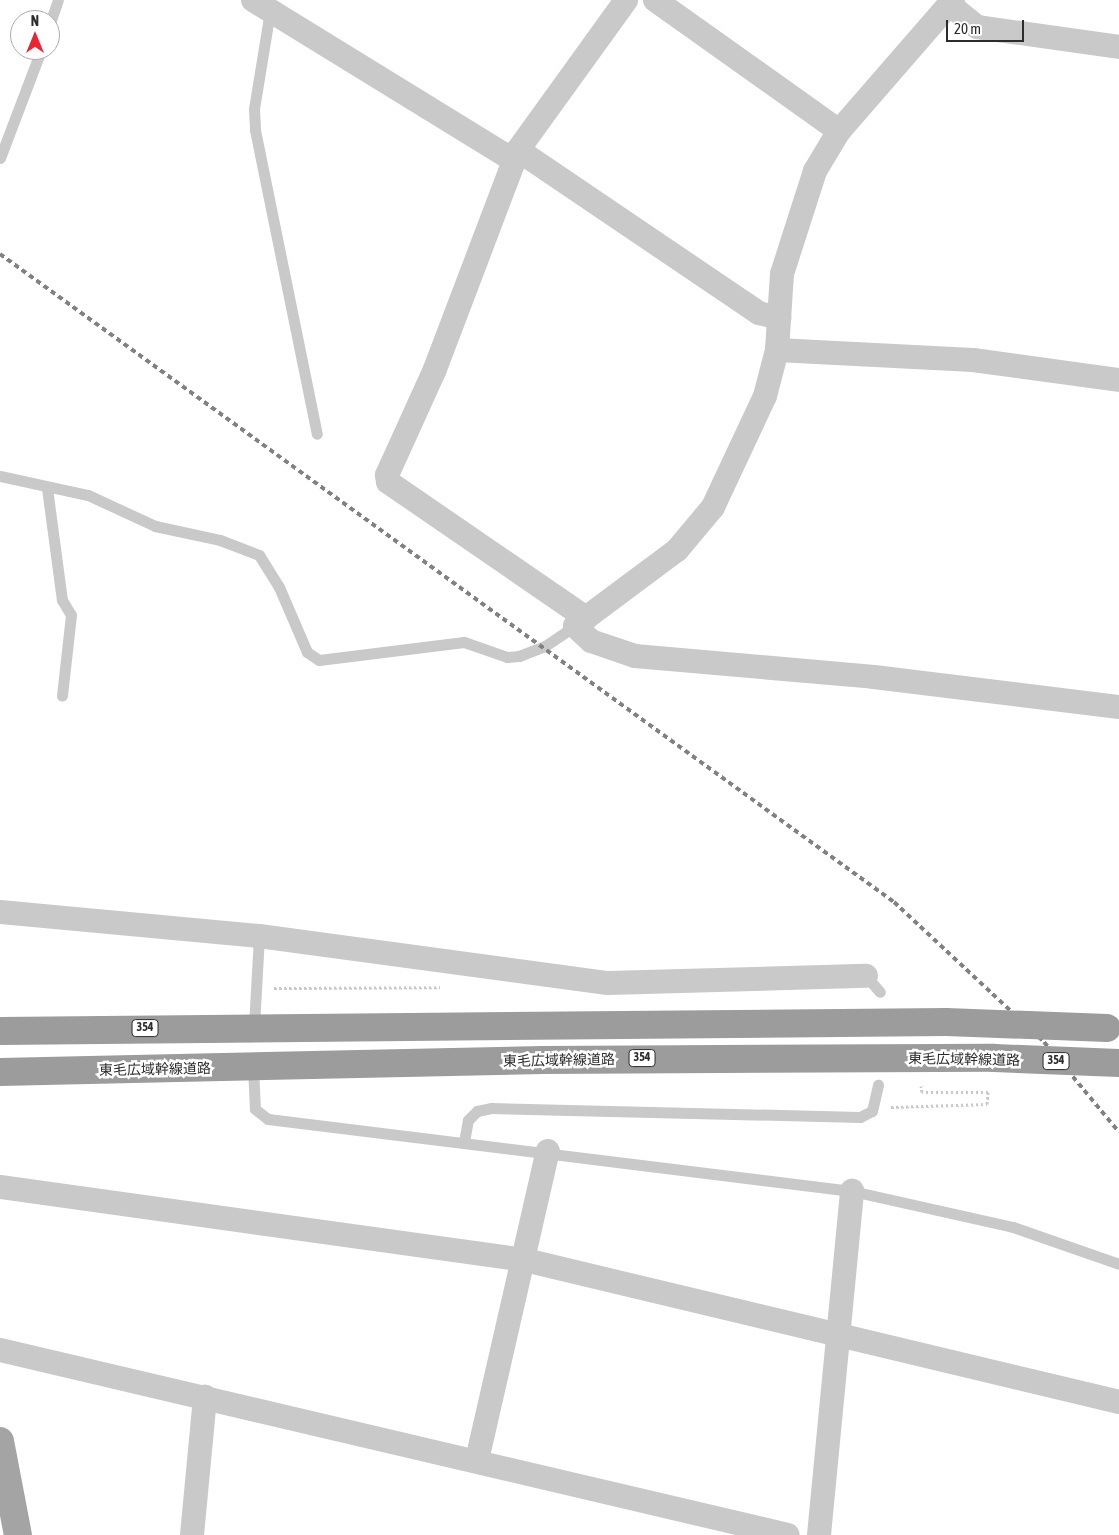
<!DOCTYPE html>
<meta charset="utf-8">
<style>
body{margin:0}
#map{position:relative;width:1119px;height:1535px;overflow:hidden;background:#fff;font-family:"Asap Condensed","Noto Sans JP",sans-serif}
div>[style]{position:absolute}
.path>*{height:3px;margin-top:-1.5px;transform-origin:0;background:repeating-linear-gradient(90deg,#c9c9c9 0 2.5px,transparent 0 5px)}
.service>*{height:11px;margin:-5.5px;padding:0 5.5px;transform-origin:5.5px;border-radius:5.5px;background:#c9c9c9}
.minor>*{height:24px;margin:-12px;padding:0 12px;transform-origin:12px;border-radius:12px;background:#c9c9c9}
.primary>*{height:28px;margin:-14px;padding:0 14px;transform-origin:14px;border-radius:14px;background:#a4a4a4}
.trunk>*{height:28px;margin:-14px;padding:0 14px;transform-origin:14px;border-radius:14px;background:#9c9c9c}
.rail>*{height:4px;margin-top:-2px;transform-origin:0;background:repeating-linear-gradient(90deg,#818181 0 5px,transparent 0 9px)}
.trunk-bridge>*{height:28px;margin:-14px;padding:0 14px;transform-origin:14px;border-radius:14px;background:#9c9c9c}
span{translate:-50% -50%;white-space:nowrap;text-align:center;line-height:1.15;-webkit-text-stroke:5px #fff;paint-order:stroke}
.shield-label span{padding:1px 4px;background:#fff;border:1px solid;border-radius:4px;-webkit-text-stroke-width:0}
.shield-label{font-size:12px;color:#2c2c2c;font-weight:700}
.street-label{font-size:14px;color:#2c2c2c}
.north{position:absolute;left:10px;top:10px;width:50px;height:50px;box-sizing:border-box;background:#fff;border:1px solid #ababab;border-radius:50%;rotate:0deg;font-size:14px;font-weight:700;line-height:20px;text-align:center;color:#2c2c2c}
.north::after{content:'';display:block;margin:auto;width:18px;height:22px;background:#f02131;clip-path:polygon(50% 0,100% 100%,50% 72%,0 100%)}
.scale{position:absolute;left:946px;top:20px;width:78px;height:22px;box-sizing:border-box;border:2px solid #2c2c2c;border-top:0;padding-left:6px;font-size:15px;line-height:18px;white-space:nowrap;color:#2c2c2c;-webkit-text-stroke:4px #fff;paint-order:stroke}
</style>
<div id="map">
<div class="path">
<div style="left:274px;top:988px;width:166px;rotate:-0.3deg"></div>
<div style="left:891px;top:1107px;width:96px;rotate:-1.8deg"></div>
<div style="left:987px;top:1104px;width:12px;rotate:-85deg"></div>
<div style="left:988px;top:1092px;width:66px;rotate:180deg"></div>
<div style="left:922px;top:1092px;width:6px;rotate:-99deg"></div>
</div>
<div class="service">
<div style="left:270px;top:11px;width:99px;rotate:99.3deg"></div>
<div style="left:254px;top:109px;width:21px;rotate:87deg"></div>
<div style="left:255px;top:130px;width:310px;rotate:78.5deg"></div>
<div style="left:50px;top:23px;width:24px;rotate:-71deg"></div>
<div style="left:0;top:158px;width:116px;rotate:-69.2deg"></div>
<div style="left:0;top:476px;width:90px;rotate:12.2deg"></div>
<div style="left:88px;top:495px;width:74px;rotate:24.8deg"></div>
<div style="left:155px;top:526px;width:66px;rotate:12.2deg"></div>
<div style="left:220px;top:540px;width:42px;rotate:21deg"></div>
<div style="left:259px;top:555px;width:38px;rotate:58deg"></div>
<div style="left:279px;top:587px;width:71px;rotate:66.7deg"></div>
<div style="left:307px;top:652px;width:14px;rotate:34deg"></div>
<div style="left:319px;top:660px;width:146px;rotate:-7.1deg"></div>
<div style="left:464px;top:642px;width:46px;rotate:19.2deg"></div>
<div style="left:507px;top:657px;width:12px;rotate:-5deg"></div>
<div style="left:519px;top:656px;width:28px;rotate:-21deg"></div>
<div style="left:545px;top:646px;width:36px;rotate:-34deg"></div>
<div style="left:47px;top:488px;width:113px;rotate:82.4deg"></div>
<div style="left:62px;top:600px;width:17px;rotate:59deg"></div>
<div style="left:71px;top:615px;width:81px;rotate:96.4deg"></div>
<div style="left:866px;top:976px;width:21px;rotate:49deg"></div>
<div style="left:254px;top:1026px;width:90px;rotate:-86.8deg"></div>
<div style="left:253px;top:1067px;width:42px;rotate:87.3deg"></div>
<div style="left:255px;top:1109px;width:16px;rotate:38deg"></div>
<div style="left:268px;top:1119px;width:588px;rotate:7.03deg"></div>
<div style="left:852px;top:1191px;width:165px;rotate:12.6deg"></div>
<div style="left:1013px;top:1227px;width:112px;rotate:19.2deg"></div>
<div style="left:464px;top:1142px;width:22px;rotate:-80deg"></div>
<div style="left:468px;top:1120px;width:13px;rotate:-45deg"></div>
<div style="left:477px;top:1111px;width:14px;rotate:-12deg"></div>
<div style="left:491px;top:1108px;width:369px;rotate:1.4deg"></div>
<div style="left:860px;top:1117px;width:13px;rotate:-27deg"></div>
<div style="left:872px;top:1111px;width:27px;rotate:-77deg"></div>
</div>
<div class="minor">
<div style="left:253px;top:0;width:305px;rotate:31.6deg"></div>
<div style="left:655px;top:0;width:226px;rotate:35.4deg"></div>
<div style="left:953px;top:0;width:174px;rotate:131deg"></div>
<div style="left:839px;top:131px;width:47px;rotate:121deg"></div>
<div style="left:815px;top:171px;width:108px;rotate:107.8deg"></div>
<div style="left:782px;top:274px;width:76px;rotate:93.8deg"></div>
<div style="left:777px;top:350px;width:48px;rotate:104.6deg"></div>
<div style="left:765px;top:396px;width:123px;rotate:115.1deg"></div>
<div style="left:713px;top:507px;width:56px;rotate:129.9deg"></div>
<div style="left:677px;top:550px;width:127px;rotate:143.3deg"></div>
<div style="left:575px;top:626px;width:22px;rotate:43deg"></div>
<div style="left:591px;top:641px;width:46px;rotate:18.8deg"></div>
<div style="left:635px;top:656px;width:240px;rotate:5deg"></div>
<div style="left:874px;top:677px;width:247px;rotate:7deg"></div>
<div style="left:950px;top:5px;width:35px;rotate:39deg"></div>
<div style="left:977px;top:27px;width:143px;rotate:8deg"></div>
<div style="left:518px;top:150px;width:291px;rotate:34.1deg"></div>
<div style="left:759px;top:313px;width:21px;rotate:14deg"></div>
<div style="left:777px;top:350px;width:196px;rotate:2.9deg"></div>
<div style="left:973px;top:360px;width:147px;rotate:7.8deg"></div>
<div style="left:586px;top:618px;width:240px;rotate:-145.5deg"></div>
<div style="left:388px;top:482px;width:7px;rotate:-98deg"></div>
<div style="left:387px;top:475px;width:116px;rotate:-65.6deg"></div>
<div style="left:435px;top:369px;width:234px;rotate:-69.2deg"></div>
<div style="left:518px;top:150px;width:185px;rotate:-54.2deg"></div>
<div style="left:0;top:912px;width:260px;rotate:5.3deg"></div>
<div style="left:259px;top:936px;width:352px;rotate:7.7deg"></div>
<div style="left:608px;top:983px;width:258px;rotate:-1.6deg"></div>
<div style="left:0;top:1187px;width:530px;rotate:7.92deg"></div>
<div style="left:525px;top:1260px;width:611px;rotate:13.44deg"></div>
<div style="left:0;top:1350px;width:809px;rotate:13.21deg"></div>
<div style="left:477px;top:1460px;width:317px;rotate:-77.1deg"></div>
<div style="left:192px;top:1535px;width:139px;rotate:-84.6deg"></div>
<div style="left:819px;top:1535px;width:346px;rotate:-84.5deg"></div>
</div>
<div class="primary">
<div style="left:0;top:1441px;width:96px;rotate:79.2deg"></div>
</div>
<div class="trunk">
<div style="left:0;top:1031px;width:946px;rotate:-0.55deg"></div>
<div style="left:0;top:1072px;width:543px;rotate:-1.27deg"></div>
<div style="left:543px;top:1060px;width:451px;rotate:-0.3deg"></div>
</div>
<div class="rail">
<div style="left:0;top:254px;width:1104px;rotate:35.94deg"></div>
<div style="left:894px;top:902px;width:205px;rotate:43deg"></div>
<div style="left:1044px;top:1042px;width:117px;rotate:50.2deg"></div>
</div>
<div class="trunk-bridge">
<div style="left:946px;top:1022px;width:161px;rotate:2.1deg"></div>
<div style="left:994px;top:1058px;width:125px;rotate:2.3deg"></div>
</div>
<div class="shield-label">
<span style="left:145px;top:1028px">354</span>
<span style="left:642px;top:1058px">354</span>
<span style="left:1056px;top:1061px">354</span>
</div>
<div class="street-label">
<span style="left:964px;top:1059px;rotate:1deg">東毛広域幹線道路</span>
<span style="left:559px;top:1060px;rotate:-1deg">東毛広域幹線道路</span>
<span style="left:155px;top:1069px;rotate:-1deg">東毛広域幹線道路</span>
</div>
<div class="north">N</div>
<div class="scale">20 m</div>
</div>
